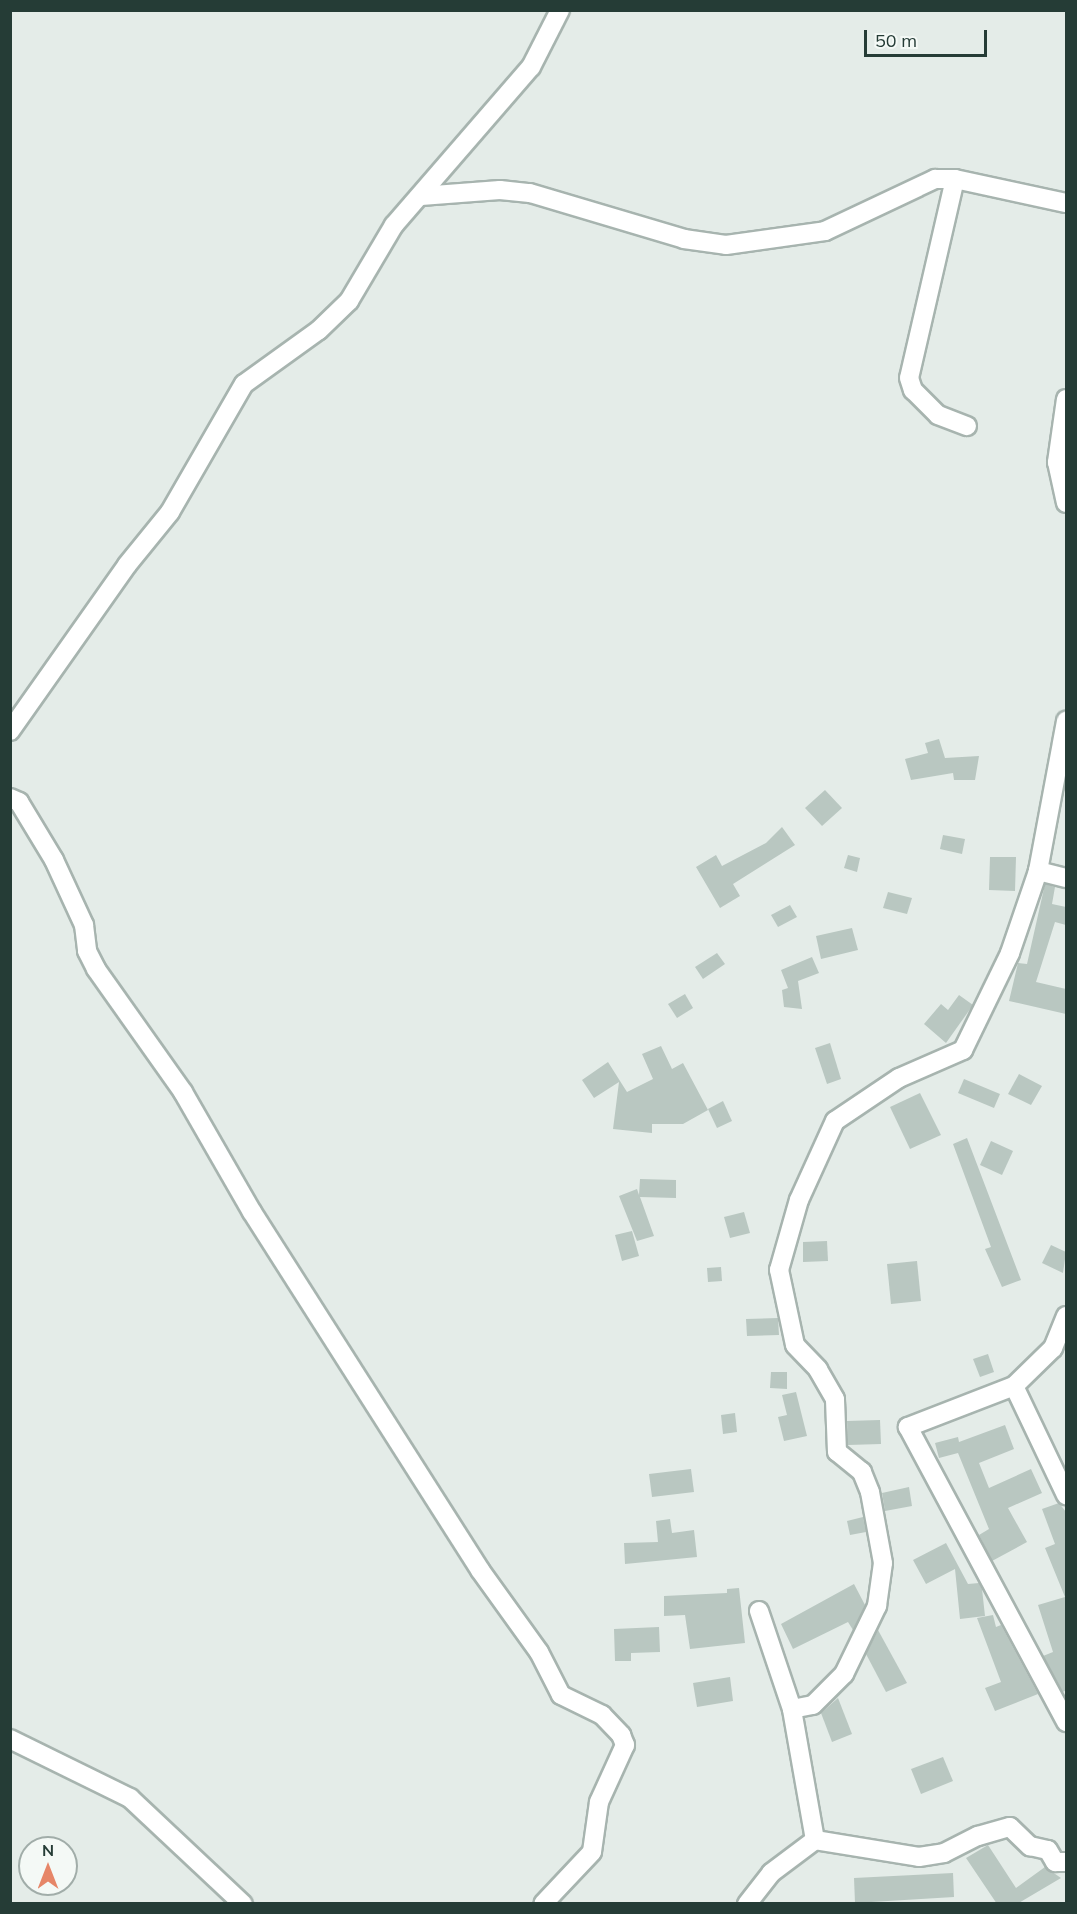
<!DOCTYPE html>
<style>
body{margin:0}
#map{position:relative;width:1077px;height:1914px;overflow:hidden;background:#e4ece8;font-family:Mulish,sans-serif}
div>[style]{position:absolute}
.building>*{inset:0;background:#b9c7c1}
.roads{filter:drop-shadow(2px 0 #a7b4af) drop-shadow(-2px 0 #a7b4af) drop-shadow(0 2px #a7b4af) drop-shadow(0 -2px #a7b4af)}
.minor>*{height:18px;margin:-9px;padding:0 9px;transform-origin:9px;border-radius:9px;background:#fff}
span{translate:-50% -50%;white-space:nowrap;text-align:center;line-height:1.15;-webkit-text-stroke:6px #f4f9f6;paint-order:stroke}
.frame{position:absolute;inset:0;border:12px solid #253c36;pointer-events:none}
.north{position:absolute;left:18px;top:1836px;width:60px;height:60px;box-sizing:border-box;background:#f4f9f6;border:2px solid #a1ada9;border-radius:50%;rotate:0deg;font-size:16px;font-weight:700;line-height:24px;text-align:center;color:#253c36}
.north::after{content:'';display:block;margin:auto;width:21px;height:27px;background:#e68668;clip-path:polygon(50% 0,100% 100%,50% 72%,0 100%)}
.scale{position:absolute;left:864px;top:30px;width:123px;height:27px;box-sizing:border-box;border:3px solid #253c36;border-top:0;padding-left:8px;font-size:18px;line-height:21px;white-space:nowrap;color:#253c36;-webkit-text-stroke:4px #f4f9f6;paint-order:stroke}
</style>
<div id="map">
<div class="building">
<div style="clip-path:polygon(939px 739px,945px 758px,979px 756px,975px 780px,954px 780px,953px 773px,911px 780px,905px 759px,928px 753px,925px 743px)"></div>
<div style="clip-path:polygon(825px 790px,842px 808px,822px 826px,805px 808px)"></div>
<div style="clip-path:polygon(782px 827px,795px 845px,733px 884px,740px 896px,720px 908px,696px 867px,716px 855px,722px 866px,766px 843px)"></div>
<div style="clip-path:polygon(943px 835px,965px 839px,962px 854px,940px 849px)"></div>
<div style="clip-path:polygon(848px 855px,860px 858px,857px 872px,844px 868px)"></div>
<div style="clip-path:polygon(990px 857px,1016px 857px,1015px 891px,989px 890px)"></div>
<div style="clip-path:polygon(1045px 884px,1055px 887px,1052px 904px,1066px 907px,1066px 925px,1055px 922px,1036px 982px,1066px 989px,1066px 1014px,1009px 1001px,1018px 963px,1027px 964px)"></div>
<div style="clip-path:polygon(888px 892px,912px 898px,907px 914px,883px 908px)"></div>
<div style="clip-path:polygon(790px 905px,797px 917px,778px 927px,771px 915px)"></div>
<div style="clip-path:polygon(852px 928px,858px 950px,821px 959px,816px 936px)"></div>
<div style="clip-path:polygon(717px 953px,725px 964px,703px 979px,695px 967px)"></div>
<div style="clip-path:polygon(812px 957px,819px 973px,798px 981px,802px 1009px,784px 1007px,782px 990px,788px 988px,781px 970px)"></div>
<div style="clip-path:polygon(685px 994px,693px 1008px,677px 1018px,668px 1004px)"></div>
<div style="clip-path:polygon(959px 995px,973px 1005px,946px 1043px,924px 1024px,941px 1004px,948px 1010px)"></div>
<div style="clip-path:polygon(830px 1043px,841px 1079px,827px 1084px,815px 1048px)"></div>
<div style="clip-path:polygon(661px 1046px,672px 1069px,683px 1063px,708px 1110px,683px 1124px,652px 1124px,652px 1133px,613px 1129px,619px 1082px,594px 1098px,582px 1080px,608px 1062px,627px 1092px,653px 1079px,642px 1054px)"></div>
<div style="clip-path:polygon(1019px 1074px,1042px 1086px,1031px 1105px,1008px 1094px)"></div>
<div style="clip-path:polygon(964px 1079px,1000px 1094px,994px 1108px,958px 1093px)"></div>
<div style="clip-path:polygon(920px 1093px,941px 1135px,910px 1149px,890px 1107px)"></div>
<div style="clip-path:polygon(723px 1101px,732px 1121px,717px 1128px,708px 1109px)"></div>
<div style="clip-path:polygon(967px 1138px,1021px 1280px,1002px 1287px,985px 1249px,991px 1247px,953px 1144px)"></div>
<div style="clip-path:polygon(991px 1141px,1013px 1151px,1002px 1175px,980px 1165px)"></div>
<div style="clip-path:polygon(640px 1179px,676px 1180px,676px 1198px,640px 1197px,654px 1236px,637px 1241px,619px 1196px,637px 1189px,639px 1195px)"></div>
<div style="clip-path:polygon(744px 1212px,750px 1233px,730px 1238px,724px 1217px)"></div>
<div style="clip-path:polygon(632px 1231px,639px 1256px,622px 1261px,615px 1235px)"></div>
<div style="clip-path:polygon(827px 1241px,828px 1261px,803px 1262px,803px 1242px)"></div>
<div style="clip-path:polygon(1051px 1245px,1066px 1252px,1063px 1273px,1042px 1263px)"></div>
<div style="clip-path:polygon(917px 1261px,921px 1301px,891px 1304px,887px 1264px)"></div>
<div style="clip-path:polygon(721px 1267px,722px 1281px,708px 1282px,707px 1268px)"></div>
<div style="clip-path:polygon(778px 1318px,779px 1335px,747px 1336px,746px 1319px)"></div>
<div style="clip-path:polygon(988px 1354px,994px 1372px,980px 1377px,973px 1359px)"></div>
<div style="clip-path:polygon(771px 1372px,787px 1372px,787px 1389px,770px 1388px)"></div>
<div style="clip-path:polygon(796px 1392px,807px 1436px,784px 1441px,778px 1417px,787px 1415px,782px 1395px)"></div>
<div style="clip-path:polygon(735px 1413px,737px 1432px,723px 1434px,721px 1415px)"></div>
<div style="clip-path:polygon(880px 1420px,881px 1444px,848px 1445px,847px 1421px)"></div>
<div style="clip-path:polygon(1005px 1425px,1014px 1449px,979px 1463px,989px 1488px,1031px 1469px,1042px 1493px,1008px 1508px,1027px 1542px,992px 1561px,979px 1535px,989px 1529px,958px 1453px,939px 1458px,935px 1443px,958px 1437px,959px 1442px)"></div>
<div style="clip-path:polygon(691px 1469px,694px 1492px,652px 1497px,649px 1474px)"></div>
<div style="clip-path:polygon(909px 1487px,912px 1506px,885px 1511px,882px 1493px)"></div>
<div style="clip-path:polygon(1059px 1503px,1066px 1512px,1066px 1690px,1063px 1692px,1043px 1656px,1053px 1652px,1038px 1605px,1065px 1597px,1045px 1548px,1055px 1544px,1042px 1509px)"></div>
<div style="clip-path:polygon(863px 1517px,866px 1532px,850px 1535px,847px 1521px)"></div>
<div style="clip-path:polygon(670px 1519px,672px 1533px,694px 1530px,697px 1557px,625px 1564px,624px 1543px,658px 1542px,656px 1521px)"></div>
<div style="clip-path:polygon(946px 1543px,968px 1584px,979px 1583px,982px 1589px,985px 1616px,960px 1619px,955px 1569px,926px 1584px,913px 1560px)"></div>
<div style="clip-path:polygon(854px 1584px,865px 1605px,853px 1630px,848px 1622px,793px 1649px,781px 1624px)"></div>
<div style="clip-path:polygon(739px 1588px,745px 1643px,690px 1649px,685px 1615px,664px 1616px,664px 1596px,727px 1593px,727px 1589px)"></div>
<div style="clip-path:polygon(993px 1615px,996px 1627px,1001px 1625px,1038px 1694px,995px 1711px,985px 1688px,1001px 1682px,977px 1618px)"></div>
<div style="clip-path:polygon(659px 1627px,660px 1652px,631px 1653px,631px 1661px,615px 1661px,614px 1629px)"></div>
<div style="clip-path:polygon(878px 1630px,907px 1683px,886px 1692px,866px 1654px)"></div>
<div style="clip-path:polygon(730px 1677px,733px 1701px,697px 1707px,693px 1683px)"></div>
<div style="clip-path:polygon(838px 1698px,852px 1734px,832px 1742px,821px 1713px)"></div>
<div style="clip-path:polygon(943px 1757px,953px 1781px,921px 1794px,911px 1769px)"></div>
<div style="clip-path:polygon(988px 1845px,1016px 1888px,1045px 1867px,1061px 1878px,1017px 1904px,997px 1904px,966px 1858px)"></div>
<div style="clip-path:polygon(953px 1873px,954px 1897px,855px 1903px,854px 1878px)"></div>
</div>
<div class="roads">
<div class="minor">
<div style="left:955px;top:179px;width:204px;rotate:103deg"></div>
<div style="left:909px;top:378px;width:13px;rotate:72deg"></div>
<div style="left:913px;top:390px;width:35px;rotate:45deg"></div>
<div style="left:938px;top:415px;width:31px;rotate:21deg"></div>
<div style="left:421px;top:196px;width:79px;rotate:-4.3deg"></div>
<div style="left:500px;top:190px;width:30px;rotate:6deg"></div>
<div style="left:530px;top:193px;width:161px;rotate:16.6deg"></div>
<div style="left:684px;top:239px;width:42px;rotate:8.1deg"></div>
<div style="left:726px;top:245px;width:100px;rotate:-8deg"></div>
<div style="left:825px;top:231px;width:122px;rotate:-25.3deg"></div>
<div style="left:935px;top:179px;width:20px"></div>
<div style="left:955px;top:179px;width:114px;rotate:12.2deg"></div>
<div style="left:1066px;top:399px;width:64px;rotate:98.1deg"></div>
<div style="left:1057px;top:462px;width:42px;rotate:77.6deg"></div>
<div style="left:10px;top:731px;width:203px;rotate:-54.8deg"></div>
<div style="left:127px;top:565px;width:68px;rotate:-50.9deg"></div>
<div style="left:170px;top:512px;width:148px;rotate:-60deg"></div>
<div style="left:244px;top:384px;width:92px;rotate:-35.8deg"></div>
<div style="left:319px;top:330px;width:42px;rotate:-44deg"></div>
<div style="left:349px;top:301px;width:88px;rotate:-59.4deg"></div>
<div style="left:394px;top:225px;width:209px;rotate:-49.1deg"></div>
<div style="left:531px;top:67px;width:64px;rotate:-63deg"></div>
<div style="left:10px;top:798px;width:10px;rotate:24deg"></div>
<div style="left:19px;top:802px;width:68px;rotate:58.9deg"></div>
<div style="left:54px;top:860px;width:72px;rotate:65.2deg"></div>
<div style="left:84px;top:925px;width:26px;rotate:83deg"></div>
<div style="left:87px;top:951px;width:20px;rotate:63deg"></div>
<div style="left:96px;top:969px;width:151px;rotate:54.7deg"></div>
<div style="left:183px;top:1092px;width:138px;rotate:60.1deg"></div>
<div style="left:252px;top:1212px;width:424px;rotate:57.5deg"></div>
<div style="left:480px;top:1570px;width:101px;rotate:54.3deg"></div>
<div style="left:539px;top:1652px;width:48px;rotate:62.9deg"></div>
<div style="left:561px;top:1695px;width:46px;rotate:26deg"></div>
<div style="left:602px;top:1715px;width:28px;rotate:46deg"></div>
<div style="left:621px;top:1735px;width:11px;rotate:68deg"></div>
<div style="left:625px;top:1745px;width:63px;rotate:114.5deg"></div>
<div style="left:599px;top:1802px;width:50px;rotate:98deg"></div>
<div style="left:592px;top:1852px;width:71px;rotate:133.3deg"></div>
<div style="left:1038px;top:871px;width:29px;rotate:14deg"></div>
<div style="left:1066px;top:1316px;width:35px;rotate:112deg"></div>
<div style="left:1053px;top:1348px;width:54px;rotate:135.7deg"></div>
<div style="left:1014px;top:1386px;width:114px;rotate:158.9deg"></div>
<div style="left:908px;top:1427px;width:335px;rotate:61.8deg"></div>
<div style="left:1014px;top:1386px;width:121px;rotate:64.5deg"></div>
<div style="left:759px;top:1611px;width:103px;rotate:71.4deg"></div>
<div style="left:10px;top:1739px;width:134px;rotate:26.2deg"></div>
<div style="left:130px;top:1798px;width:155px;rotate:43.2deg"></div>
<div style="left:815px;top:1840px;width:133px;rotate:-100deg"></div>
<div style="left:792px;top:1709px;width:21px;rotate:-11deg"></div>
<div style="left:813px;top:1705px;width:44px;rotate:-45deg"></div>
<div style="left:844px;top:1674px;width:76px;rotate:-64.1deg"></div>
<div style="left:877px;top:1606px;width:43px;rotate:-82.1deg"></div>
<div style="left:883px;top:1563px;width:72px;rotate:-100.4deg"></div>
<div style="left:870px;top:1492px;width:22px;rotate:-112deg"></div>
<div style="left:862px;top:1472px;width:32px;rotate:-141deg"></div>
<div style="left:837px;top:1452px;width:53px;rotate:-92.2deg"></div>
<div style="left:835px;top:1399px;width:34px;rotate:-120deg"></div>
<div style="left:818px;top:1369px;width:33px;rotate:-134deg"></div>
<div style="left:795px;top:1345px;width:77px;rotate:-102deg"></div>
<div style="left:779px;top:1270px;width:73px;rotate:-74.1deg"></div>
<div style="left:799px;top:1200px;width:87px;rotate:-65.5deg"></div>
<div style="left:835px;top:1121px;width:77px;rotate:-33.9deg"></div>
<div style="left:899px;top:1078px;width:70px;rotate:-23.6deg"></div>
<div style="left:963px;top:1050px;width:108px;rotate:-64.1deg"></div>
<div style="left:1010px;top:953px;width:87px;rotate:-71.1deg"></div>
<div style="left:1038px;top:871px;width:153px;rotate:-79.4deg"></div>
<div style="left:747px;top:1904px;width:39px;rotate:-52deg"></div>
<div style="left:771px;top:1873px;width:55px;rotate:-36.9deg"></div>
<div style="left:815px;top:1840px;width:105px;rotate:9.3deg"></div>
<div style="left:919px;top:1857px;width:25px;rotate:-9deg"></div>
<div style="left:944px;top:1853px;width:38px;rotate:-27deg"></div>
<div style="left:978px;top:1836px;width:33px;rotate:-16deg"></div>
<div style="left:1010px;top:1827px;width:28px;rotate:44deg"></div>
<div style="left:1030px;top:1846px;width:18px;rotate:13deg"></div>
<div style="left:1048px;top:1850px;width:14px;rotate:60deg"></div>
<div style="left:1055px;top:1862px;width:11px"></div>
</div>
</div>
<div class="frame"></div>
<div class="north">N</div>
<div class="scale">50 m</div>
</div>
